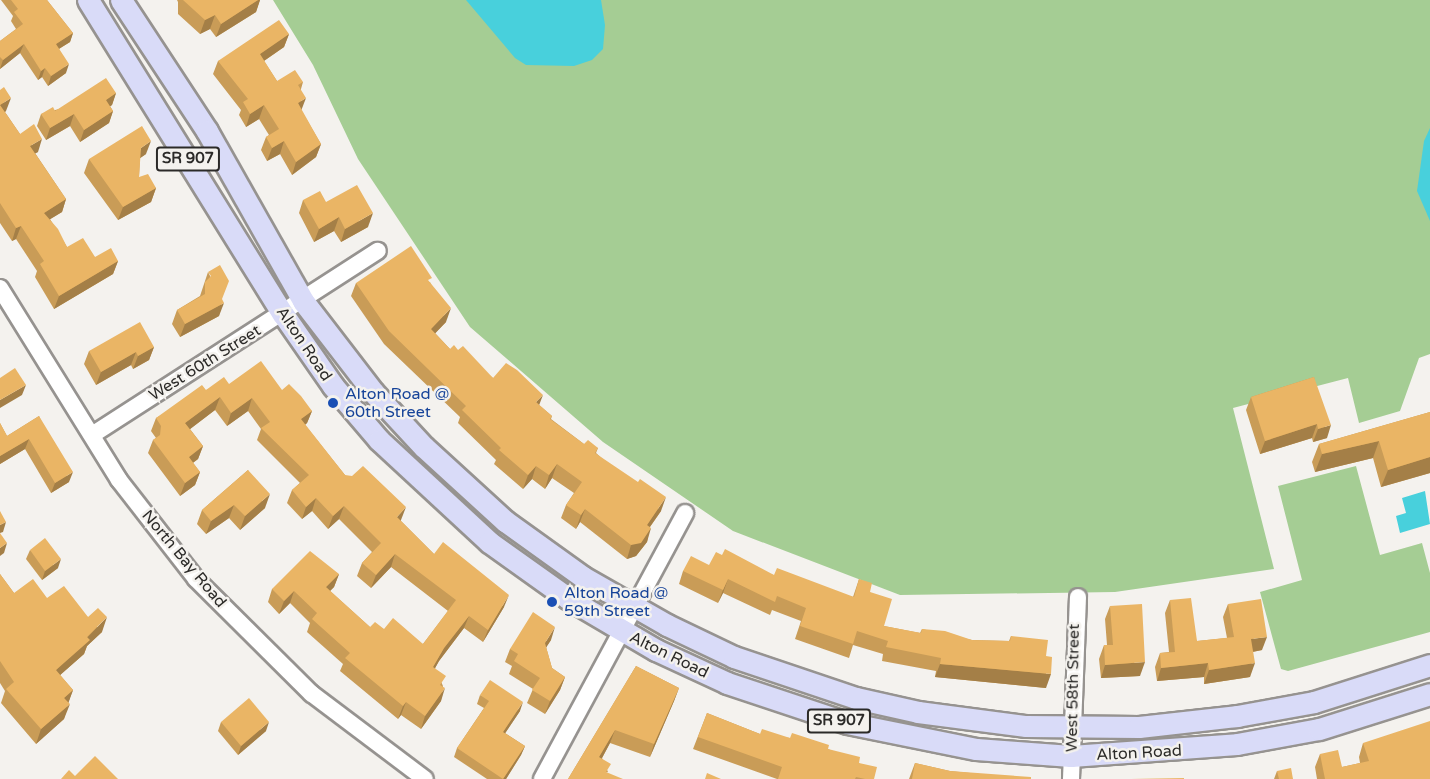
<!DOCTYPE html>
<style>
body{margin:0}
#map{position:relative;width:1430px;height:779px;overflow:hidden;background:#f4f2ee;font-family:"Varela Round",sans-serif}
div>[style]{position:absolute}
.green>*{inset:0;background:#a5cd94}
.water>*{inset:0;background:#48d0dc}
.roads{filter:drop-shadow(2px 0 #969390) drop-shadow(-2px 0 #969390) drop-shadow(0 2px #969390) drop-shadow(0 -2px #969390)}
.minor>*{height:16px;margin:-8px;padding:0 8px;transform-origin:8px;border-radius:8px;background:#fff}
.major>*{height:21px;margin:-10.5px;padding:0 10.5px;transform-origin:10.5px;border-radius:10.5px;background:#d9dbf8}
.wall>*{inset:0;background:#c99c57}
.shaded-wall>*{inset:0;background:#a47f47}
.building>*{inset:0;background:#eab565}
.dots>*{width:16px;height:16px;translate:-50% -50%;box-sizing:border-box;border:3px solid #f4f2ee;border-radius:50%}
span{translate:-50% -50%;white-space:nowrap;text-align:center;line-height:1.15;-webkit-text-stroke:5px #f4f2ee;paint-order:stroke}
.shield-label span{padding:2px 4px;background:#f4f2ee;border:2px solid;border-radius:4px;-webkit-text-stroke-width:0}
.shield-label{font-size:15px;color:#2b2a28;font-weight:700}
.street-label{font-size:16px;color:#2b2a28}
.transit-label{font-size:16px;color:#164399}
.left{translate:0 -50%;text-align:left}
</style>
<div id="map">
<div class="green">
<div style="clip-path:polygon(273px 0,1430px 0,1430px 354px,1419px 358px,1400px 411px,1359px 423px,1348px 378px,1233px 408px,1274px 569px,1115px 592px,900px 595px,733px 531px,603px 442px,470px 327px,358px 159px,313px 65px)"></div>
<div style="clip-path:polygon(1356px 466px,1380px 555px,1422px 543px,1430px 573px,1430px 632px,1288px 671px,1281px 669px,1260px 592px,1302px 580px,1278px 486px)"></div>
</div>
<div class="water">
<div style="clip-path:polygon(466px 0,601px 0,605px 25px,603px 49px,592px 60px,574px 66px,526px 65px,515px 58px)"></div>
<div style="clip-path:polygon(1430px 128px,1430px 221px,1417px 191px,1424px 141px)"></div>
<div style="clip-path:polygon(1425px 491px,1430px 524px,1400px 533px,1396px 516px,1406px 513px,1402px 498px)"></div>
</div>
<div class="roads">
<div class="minor">
<div style="left:0;top:288px;width:226px;rotate:58.2deg"></div>
<div style="left:119px;top:480px;width:125px;rotate:52.1deg"></div>
<div style="left:196px;top:579px;width:163px;rotate:44.8deg"></div>
<div style="left:312px;top:694px;width:141px;rotate:37deg"></div>
<div style="left:92px;top:435px;width:340px;rotate:-32.8deg"></div>
<div style="left:542px;top:779px;width:302px;rotate:-61.7deg"></div>
<div style="left:1071px;top:779px;width:182px;rotate:-87.8deg"></div>
</div>
<div class="major">
<div style="left:88px;top:0;width:370px;rotate:58.2deg"></div>
<div style="left:283px;top:314px;width:88px;rotate:55.2deg"></div>
<div style="left:333px;top:386px;width:71px;rotate:49.6deg"></div>
<div style="left:379px;top:440px;width:150px;rotate:42.8deg"></div>
<div style="left:489px;top:542px;width:98px;rotate:35.5deg"></div>
<div style="left:569px;top:599px;width:101px;rotate:30.4deg"></div>
<div style="left:656px;top:650px;width:78px;rotate:24.9deg"></div>
<div style="left:727px;top:683px;width:126px;rotate:18.4deg"></div>
<div style="left:847px;top:723px;width:132px;rotate:11.4deg"></div>
<div style="left:976px;top:749px;width:95px;rotate:4.2deg"></div>
<div style="left:1071px;top:756px;width:166px;rotate:-4.1deg"></div>
<div style="left:1237px;top:744px;width:83px;rotate:-10.4deg"></div>
<div style="left:1319px;top:729px;width:116px;rotate:-17.5deg"></div>
<div style="left:121px;top:0;width:157px;rotate:56.7deg"></div>
<div style="left:207px;top:131px;width:195px;rotate:60.5deg"></div>
<div style="left:303px;top:301px;width:115px;rotate:52.4deg"></div>
<div style="left:373px;top:392px;width:75px;rotate:47.2deg"></div>
<div style="left:424px;top:447px;width:110px;rotate:42.4deg"></div>
<div style="left:505px;top:521px;width:96px;rotate:35.7deg"></div>
<div style="left:583px;top:577px;width:97px;rotate:29.7deg"></div>
<div style="left:667px;top:625px;width:74px;rotate:25.5deg"></div>
<div style="left:734px;top:657px;width:129px;rotate:18.6deg"></div>
<div style="left:856px;top:698px;width:64px;rotate:12.7deg"></div>
<div style="left:918px;top:712px;width:109px;rotate:7.4deg"></div>
<div style="left:1026px;top:726px;width:113px;rotate:0.5deg"></div>
<div style="left:1139px;top:727px;width:99px;rotate:-6.4deg"></div>
<div style="left:1237px;top:716px;width:78px;rotate:-10.3deg"></div>
<div style="left:1314px;top:702px;width:122px;rotate:-17.7deg"></div>
</div>
</div>
<div class="wall">
<div style="clip-path:polygon(1px 0,47px 0,73px 33px,70px 42px,59px 49px,66px 73px,48px 86px,42px 77px,38px 80px,20px 53px,0 69px,0 41px,16px 29px,11px 21px,13px 16px)"></div>
<div style="clip-path:polygon(177px 0,260px 0,256px 12px,216px 37px,210px 29px,200px 34px,178px 14px,178px 2px)"></div>
<div style="clip-path:polygon(289px 34px,284px 47px,264px 61px,277px 81px,303px 82px,301px 89px,301px 110px,321px 144px,316px 157px,292px 175px,280px 154px,267px 161px,261px 150px,266px 137px,269px 135px,259px 119px,246px 127px,239px 115px,241px 110px,213px 74px,218px 61px)"></div>
<div style="clip-path:polygon(0 90px,6px 111px,5px 112px,20px 134px,38px 152px,35px 153px,66px 199px,62px 212px,50px 219px,67px 247px,95px 257px,118px 261px,113px 274px,54px 309px,35px 277px,37px 271px,16px 239px,12px 241px,0 223px)"></div>
<div style="clip-path:polygon(116px 93px,112px 105px,110px 106px,113px 111px,109px 123px,80px 142px,70px 126px,46px 140px,37px 126px,41px 114px)"></div>
<div style="clip-path:polygon(146px 154px,140px 158px,139px 177px,156px 188px,151px 202px,118px 220px,84px 173px,89px 159px)"></div>
<div style="clip-path:polygon(303px 200px,326px 202px,368px 227px,341px 242px,334px 231px,314px 242px,299px 213px)"></div>
<div style="clip-path:polygon(208px 272px,222px 299px,219px 316px,180px 337px,172px 324px,177px 310px,200px 296px)"></div>
<div style="clip-path:polygon(430px 282px,446px 322px,435px 333px,450px 349px,458px 350px,493px 378px,539px 405px,552px 416px,551px 419px,584px 444px,598px 448px,596px 453px,661px 511px,650px 527px,647px 542px,636px 556px,627px 559px,580px 522px,576px 529px,561px 518px,566px 505px,574px 493px,552px 478px,545px 489px,532px 479px,523px 489px,494px 464px,496px 460px,458px 423px,460px 417px,384px 344px,351px 296px,356px 283px)"></div>
<div style="clip-path:polygon(154px 347px,149px 360px,133px 369px,131px 365px,96px 385px,84px 364px,89px 351px)"></div>
<div style="clip-path:polygon(1314px 377px,1327px 438px,1313px 442px,1312px 438px,1260px 454px,1246px 410px,1251px 397px)"></div>
<div style="clip-path:polygon(229px 384px,282px 390px,312px 411px,307px 423px,305px 425px,345px 475px,401px 520px,401px 521px,434px 554px,504px 607px,483px 642px,464px 628px,439px 661px,435px 668px,443px 686px,441px 701px,421px 729px,401px 715px,398px 719px,340px 671px,343px 664px,307px 632px,310px 623px,290px 603px,279px 614px,268px 602px,272px 589px,339px 574px,334px 587px,330px 591px,370px 627px,384px 629px,423px 644px,448px 611px,391px 567px,371px 588px,357px 576px,362px 563px,372px 552px,339px 519px,328px 529px,312px 511px,302px 519px,287px 503px,292px 490px,300px 483px,257px 440px,261px 429px,248px 411px,227px 426px,215px 410px,190px 429px,203px 446px,198px 459px,193px 463px,200px 472px,195px 485px,180px 496px,148px 453px,153px 440px,156px 438px,151px 431px,156px 418px,206px 390px)"></div>
<div style="clip-path:polygon(1430px 412px,1430px 473px,1381px 487px,1373px 458px,1315px 472px,1312px 462px,1319px 444px)"></div>
<div style="clip-path:polygon(39px 416px,69px 482px,51px 493px,25px 449px,0 464px,0 423px,7px 436px)"></div>
<div style="clip-path:polygon(248px 470px,265px 508px,240px 530px,229px 518px,206px 534px,197px 524px,202px 510px)"></div>
<div style="clip-path:polygon(30px 550px,58px 568px,42px 580px,26px 559px)"></div>
<div style="clip-path:polygon(709px 565px,774px 575px,853px 597px,859px 579px,870px 592px,884px 626px,920px 633px,922px 629px,972px 640px,1009px 641px,1011px 636px,1046px 656px,1046px 688px,935px 677px,936px 671px,882px 661px,883px 654px,853px 645px,849px 658px,795px 639px,801px 621px,772px 610px,770px 615px,723px 593px,718px 603px,679px 584px,683px 571px)"></div>
<div style="clip-path:polygon(0 574px,14px 593px,47px 598px,88px 617px,102px 632px,87px 646px,84px 654px,60px 675px,73px 690px,68px 703px,64px 719px,36px 744px,1px 703px,5px 691px,0 683px)"></div>
<div style="clip-path:polygon(1170px 600px,1197px 641px,1227px 638px,1223px 617px,1228px 604px,1262px 650px,1253px 652px,1250px 677px,1204px 684px,1204px 677px,1157px 681px,1155px 667px,1160px 653px,1169px 652px,1165px 613px)"></div>
<div style="clip-path:polygon(1110px 606px,1140px 676px,1101px 678px,1099px 659px,1104px 645px,1107px 645px,1105px 619px)"></div>
<div style="clip-path:polygon(551px 640px,546px 647px,552px 668px,565px 677px,560px 690px,545px 714px,527px 703px,533px 689px,509px 674px,512px 666px,505px 662px,510px 649px)"></div>
<div style="clip-path:polygon(636px 666px,679px 688px,674px 701px,650px 757px,610px 743px,602px 758px,608px 772px,568px 779px)"></div>
<div style="clip-path:polygon(480px 695px,520px 711px,505px 733px,525px 746px,521px 755px,506px 779px,487px 779px,454px 757px,457px 748px,484px 708px,477px 704px)"></div>
<div style="clip-path:polygon(707px 713px,760px 734px,790px 738px,828px 749px,859px 763px,874px 779px,777px 779px,693px 749px)"></div>
<div style="clip-path:polygon(221px 722px,266px 731px,238px 755px,218px 731px)"></div>
<div style="clip-path:polygon(1363px 743px,1430px 779px,1317px 779px,1315px 767px,1320px 754px,1342px 767px,1360px 763px,1359px 757px)"></div>
<div style="clip-path:polygon(915px 763px,950px 771px,1031px 779px,909px 779px)"></div>
<div style="clip-path:polygon(1277px 771px,1293px 779px,1274px 779px)"></div>
</div>
<div class="shaded-wall">
<div style="clip-path:polygon(258px 0,260px 0,256px 12px,216px 37px,221px 24px)"></div>
<div style="clip-path:polygon(215px 15px,210px 29px,200px 34px,205px 20px)"></div>
<div style="clip-path:polygon(73px 33px,70px 42px,52px 53px,56px 44px)"></div>
<div style="clip-path:polygon(289px 34px,284px 47px,255px 67px,260px 54px)"></div>
<div style="clip-path:polygon(24px 44px,20px 53px,0 69px,3px 60px)"></div>
<div style="clip-path:polygon(69px 64px,66px 73px,48px 86px,51px 76px)"></div>
<div style="clip-path:polygon(45px 68px,42px 77px,38px 80px,41px 71px)"></div>
<div style="clip-path:polygon(116px 93px,112px 105px,102px 112px,106px 100px)"></div>
<div style="clip-path:polygon(11px 98px,6px 111px,0 115px,0 105px)"></div>
<div style="clip-path:polygon(306px 98px,301px 111px,298px 103px)"></div>
<div style="clip-path:polygon(264px 105px,259px 119px,246px 127px,250px 114px)"></div>
<div style="clip-path:polygon(113px 111px,109px 123px,80px 142px,84px 130px)"></div>
<div style="clip-path:polygon(74px 114px,70px 126px,46px 140px,50px 128px)"></div>
<div style="clip-path:polygon(42px 139px,38px 152px,25px 159px,30px 146px)"></div>
<div style="clip-path:polygon(151px 141px,146px 154px,136px 161px,141px 148px)"></div>
<div style="clip-path:polygon(284px 141px,280px 154px,267px 161px,272px 148px)"></div>
<div style="clip-path:polygon(321px 144px,316px 157px,292px 175px,296px 162px)"></div>
<div style="clip-path:polygon(156px 188px,151px 202px,118px 220px,123px 207px)"></div>
<div style="clip-path:polygon(66px 199px,62px 212px,39px 226px,44px 213px)"></div>
<div style="clip-path:polygon(373px 213px,368px 227px,341px 242px,345px 229px)"></div>
<div style="clip-path:polygon(339px 217px,334px 231px,314px 242px,319px 229px)"></div>
<div style="clip-path:polygon(21px 226px,16px 239px,12px 241px,16px 228px)"></div>
<div style="clip-path:polygon(118px 261px,113px 274px,54px 309px,59px 296px)"></div>
<div style="clip-path:polygon(224px 303px,219px 316px,180px 337px,185px 324px)"></div>
<div style="clip-path:polygon(451px 308px,446px 322px,427px 342px,431px 329px)"></div>
<div style="clip-path:polygon(154px 347px,149px 360px,133px 369px,138px 356px)"></div>
<div style="clip-path:polygon(136px 352px,131px 365px,96px 385px,101px 372px)"></div>
<div style="clip-path:polygon(26px 385px,22px 395px,0 408px,0 400px)"></div>
<div style="clip-path:polygon(543px 395px,538px 408px,536px 402px)"></div>
<div style="clip-path:polygon(220px 397px,215px 410px,181px 436px,185px 423px)"></div>
<div style="clip-path:polygon(252px 398px,248px 411px,227px 426px,231px 413px)"></div>
<div style="clip-path:polygon(312px 411px,307px 423px,296px 432px,301px 419px)"></div>
<div style="clip-path:polygon(1317px 424px,1312px 438px,1260px 454px,1265px 441px)"></div>
<div style="clip-path:polygon(1331px 425px,1327px 438px,1313px 442px,1318px 429px)"></div>
<div style="clip-path:polygon(29px 439px,25px 449px,0 464px,0 456px)"></div>
<div style="clip-path:polygon(1379px 441px,1373px 458px,1315px 472px,1322px 454px)"></div>
<div style="clip-path:polygon(203px 446px,198px 459px,184px 469px,189px 457px)"></div>
<div style="clip-path:polygon(1430px 457px,1430px 473px,1381px 487px,1388px 470px)"></div>
<div style="clip-path:polygon(557px 464px,552px 478px,545px 489px,549px 475px)"></div>
<div style="clip-path:polygon(536px 466px,532px 479px,523px 489px,528px 475px)"></div>
<div style="clip-path:polygon(73px 472px,69px 482px,51px 493px,55px 483px)"></div>
<div style="clip-path:polygon(200px 472px,195px 485px,180px 496px,185px 483px)"></div>
<div style="clip-path:polygon(270px 494px,265px 508px,240px 530px,245px 516px)"></div>
<div style="clip-path:polygon(666px 497px,661px 511px,642px 538px,647px 525px)"></div>
<div style="clip-path:polygon(316px 498px,312px 511px,302px 519px,306px 507px)"></div>
<div style="clip-path:polygon(234px 505px,229px 518px,206px 534px,211px 521px)"></div>
<div style="clip-path:polygon(344px 506px,339px 519px,328px 529px,333px 516px)"></div>
<div style="clip-path:polygon(406px 507px,401px 520px,392px 529px,397px 517px)"></div>
<div style="clip-path:polygon(585px 509px,580px 522px,576px 529px,581px 515px)"></div>
<div style="clip-path:polygon(6px 522px,3px 532px,0 533px,0 525px)"></div>
<div style="clip-path:polygon(651px 528px,647px 542px,636px 556px,627px 559px,631px 545px)"></div>
<div style="clip-path:polygon(7px 543px,4px 553px,0 556px,0 548px)"></div>
<div style="clip-path:polygon(395px 554px,391px 567px,371px 588px,376px 575px)"></div>
<div style="clip-path:polygon(61px 559px,58px 568px,42px 580px,45px 571px)"></div>
<div style="clip-path:polygon(339px 574px,334px 587px,321px 600px,326px 587px)"></div>
<div style="clip-path:polygon(728px 579px,723px 593px,718px 603px,723px 590px)"></div>
<div style="clip-path:polygon(294px 591px,290px 603px,279px 614px,284px 601px)"></div>
<div style="clip-path:polygon(509px 595px,504px 607px,483px 642px,488px 630px)"></div>
<div style="clip-path:polygon(469px 616px,464px 628px,439px 661px,429px 679px,433px 667px,444px 648px)"></div>
<div style="clip-path:polygon(107px 617px,102px 632px,87px 646px,84px 654px,50px 684px,56px 670px)"></div>
<div style="clip-path:polygon(555px 627px,551px 640px,540px 657px,545px 643px)"></div>
<div style="clip-path:polygon(1267px 637px,1262px 650px,1246px 653px,1251px 639px)"></div>
<div style="clip-path:polygon(1145px 662px,1140px 676px,1101px 678px,1105px 665px)"></div>
<div style="clip-path:polygon(1208px 663px,1204px 677px,1157px 681px,1161px 668px)"></div>
<div style="clip-path:polygon(1255px 663px,1250px 677px,1204px 684px,1209px 670px)"></div>
<div style="clip-path:polygon(940px 664px,1051px 674px,1046px 688px,935px 677px)"></div>
<div style="clip-path:polygon(565px 677px,560px 690px,545px 714px,550px 701px)"></div>
<div style="clip-path:polygon(445px 688px,441px 701px,421px 729px,425px 716px)"></div>
<div style="clip-path:polygon(679px 688px,674px 701px,650px 757px,654px 744px)"></div>
<div style="clip-path:polygon(73px 690px,68px 704px,64px 698px)"></div>
<div style="clip-path:polygon(406px 702px,401px 715px,398px 719px,403px 706px)"></div>
<div style="clip-path:polygon(523px 702px,520px 711px,500px 741px,503px 732px)"></div>
<div style="clip-path:polygon(70px 704px,64px 719px,36px 744px,41px 729px)"></div>
<div style="clip-path:polygon(269px 722px,266px 731px,238px 755px,241px 746px)"></div>
<div style="clip-path:polygon(615px 730px,610px 743px,595px 771px,599px 757px)"></div>
<div style="clip-path:polygon(525px 746px,521px 755px,506px 779px,503px 779px)"></div>
</div>
<div class="building">
<div style="clip-path:polygon(11px 0,47px 0,73px 33px,56px 44px,69px 64px,51px 76px,45px 68px,41px 71px,24px 44px,3px 60px,0 57px,0 41px,23px 24px,14px 12px,18px 9px)"></div>
<div style="clip-path:polygon(183px 0,258px 0,221px 24px,215px 15px,205px 20px)"></div>
<div style="clip-path:polygon(279px 20px,289px 34px,260px 54px,277px 81px,295px 70px,303px 82px,298px 85px,306px 98px,298px 103px,321px 144px,296px 162px,284px 141px,272px 148px,266px 137px,279px 129px,264px 105px,250px 114px,243px 102px,248px 99px,218px 61px)"></div>
<div style="clip-path:polygon(106px 78px,116px 93px,106px 100px,113px 111px,84px 130px,74px 114px,50px 128px,41px 114px,53px 107px,55px 111px)"></div>
<div style="clip-path:polygon(4px 87px,11px 98px,0 105px,20px 134px,34px 124px,42px 139px,30px 146px,66px 199px,44px 213px,58px 229px,67px 247px,83px 238px,95px 257px,111px 248px,118px 261px,59px 296px,40px 264px,44px 261px,21px 226px,16px 228px,0 203px,0 90px)"></div>
<div style="clip-path:polygon(142px 126px,151px 141px,141px 148px,139px 177px,148px 174px,156px 188px,123px 207px,89px 159px)"></div>
<div style="clip-path:polygon(357px 185px,373px 213px,345px 229px,339px 217px,319px 229px,303px 200px,320px 191px,326px 202px)"></div>
<div style="clip-path:polygon(411px 246px,432px 278px,428px 280px,451px 308px,431px 329px,450px 349px,454px 345px,458px 350px,463px 346px,493px 378px,506px 363px,517px 370px,543px 395px,536px 402px,552px 416px,550px 419px,584px 444px,588px 440px,598px 448px,595px 453px,638px 482px,640px 479px,666px 497px,647px 525px,651px 528px,641px 543px,631px 545px,585px 509px,581px 515px,566px 505px,582px 482px,557px 464px,549px 475px,536px 466px,528px 475px,499px 450px,501px 448px,462px 410px,466px 406px,389px 331px,356px 283px)"></div>
<div style="clip-path:polygon(220px 265px,229px 281px,222px 299px,224px 303px,185px 324px,177px 310px,205px 294px,205px 282px,211px 276px,208px 272px)"></div>
<div style="clip-path:polygon(140px 322px,154px 347px,138px 356px,136px 352px,101px 372px,89px 351px)"></div>
<div style="clip-path:polygon(261px 361px,282px 390px,289px 384px,301px 396px,312px 411px,301px 419px,345px 475px,352px 476px,363px 466px,406px 507px,397px 517px,434px 554px,443px 542px,509px 595px,488px 630px,469px 616px,444px 648px,433px 667px,446px 676px,440px 685px,445px 688px,425px 716px,406px 702px,403px 706px,345px 658px,350px 653px,312px 619px,317px 613px,294px 591px,284px 601px,272px 589px,310px 551px,339px 574px,326px 587px,370px 627px,375px 622px,384px 629px,393px 618px,423px 644px,456px 600px,395px 554px,376px 575px,362px 563px,381px 543px,344px 506px,333px 516px,316px 498px,306px 507px,292px 490px,309px 475px,261px 428px,270px 422px,252px 398px,231px 413px,220px 397px,185px 423px,203px 446px,189px 457px,200px 472px,185px 483px,153px 440px,160px 435px,161px 426px,156px 418px,202px 385px,206px 390px,224px 377px,229px 384px)"></div>
<div style="clip-path:polygon(15px 368px,26px 385px,0 400px,0 378px)"></div>
<div style="clip-path:polygon(1314px 377px,1331px 425px,1318px 429px,1317px 424px,1265px 441px,1251px 397px)"></div>
<div style="clip-path:polygon(1430px 412px,1430px 457px,1388px 470px,1379px 441px,1322px 454px,1319px 444px)"></div>
<div style="clip-path:polygon(39px 416px,73px 472px,55px 483px,29px 439px,0 456px,0 423px,7px 436px)"></div>
<div style="clip-path:polygon(248px 470px,270px 494px,245px 516px,234px 505px,211px 521px,202px 510px)"></div>
<div style="clip-path:polygon(0 511px,6px 522px,0 525px)"></div>
<div style="clip-path:polygon(0 533px,7px 543px,0 548px)"></div>
<div style="clip-path:polygon(45px 538px,61px 559px,45px 571px,30px 550px)"></div>
<div style="clip-path:polygon(725px 549px,774px 575px,777px 568px,854px 597px,859px 579px,872px 583px,870px 592px,892px 599px,884px 626px,921px 633px,922px 629px,945px 631px,972px 640px,1010px 641px,1011px 636px,1048px 640px,1046px 656px,1052px 657px,1051px 674px,940px 664px,941px 658px,886px 647px,888px 641px,857px 631px,853px 644px,800px 626px,806px 608px,777px 596px,775px 602px,728px 579px,723px 590px,683px 571px,691px 556px,709px 565px,716px 552px,722px 555px)"></div>
<div style="clip-path:polygon(0 574px,14px 593px,33px 579px,47px 598px,64px 586px,88px 617px,98px 608px,107px 617px,87px 637px,90px 640px,56px 670px,73px 690px,64px 698px,70px 704px,41px 729px,6px 689px,14px 682px,0 661px)"></div>
<div style="clip-path:polygon(1191px 598px,1197px 641px,1234px 637px,1228px 604px,1261px 599px,1267px 637px,1251px 639px,1255px 663px,1209px 670px,1208px 663px,1161px 668px,1160px 653px,1175px 652px,1170px 600px)"></div>
<div style="clip-path:polygon(1142px 604px,1145px 662px,1105px 665px,1104px 645px,1113px 645px,1110px 606px)"></div>
<div style="clip-path:polygon(533px 612px,555px 627px,545px 643px,552px 668px,565px 677px,550px 701px,532px 690px,540px 678px,514px 661px,518px 654px,510px 649px)"></div>
<div style="clip-path:polygon(636px 666px,679px 688px,654px 744px,615px 730px,599px 757px,611px 764px,606px 772px,623px 779px,568px 779px)"></div>
<div style="clip-path:polygon(490px 680px,523px 702px,503px 732px,525px 746px,503px 779px,457px 748px,489px 701px,480px 695px)"></div>
<div style="clip-path:polygon(249px 698px,269px 722px,241px 746px,221px 722px)"></div>
<div style="clip-path:polygon(707px 713px,760px 734px,762px 729px,790px 738px,792px 733px,829px 745px,828px 749px,860px 757px,859px 763px,877px 767px,874px 779px,865px 779px,856px 777px,855px 779px,778px 779px,782px 767px,698px 737px)"></div>
<div style="clip-path:polygon(1430px 721px,1430px 779px,1325px 779px,1320px 754px,1338px 750px,1342px 767px,1369px 761px,1363px 743px)"></div>
<div style="clip-path:polygon(95px 756px,118px 779px,61px 779px,69px 770px,75px 776px)"></div>
<div style="clip-path:polygon(915px 763px,950px 771px,1031px 777px,1031px 779px,912px 779px)"></div>
<div style="clip-path:polygon(1291px 768px,1293px 779px,1279px 779px,1277px 771px)"></div>
<div style="clip-path:polygon(707px 773px,721px 779px,705px 779px)"></div>
<div style="clip-path:polygon(1184px 778px,1184px 779px,1131px 779px)"></div>
</div>
<div class="dots">
<div style="left:333px;top:403px;background:#1a4fb4"></div>
<div style="left:552px;top:602px;background:#1a4fb4"></div>
</div>
<div class="shield-label">
<span style="left:188px;top:159px">SR 907</span>
<span style="left:839px;top:721px">SR 907</span>
</div>
<div class="street-label">
<span style="left:304px;top:344px;rotate:56deg">Alton Road</span>
<span style="left:205px;top:363px;rotate:-32deg">West 60th Street</span>
<span style="left:184px;top:559px;rotate:50deg">North Bay Road</span>
<span style="left:669px;top:655px;rotate:26deg">Alton Road</span>
<span style="left:1073px;top:688px;rotate:-89deg">West 58th Street</span>
<span style="left:1139px;top:753px;rotate:-3deg">Alton Road</span>
</div>
<div class="transit-label">
<span class="left" style="left:345px;top:403px">Alton Road @<br>60th Street</span>
<span class="left" style="left:564px;top:602px">Alton Road @<br>59th Street</span>
</div>
</div>
